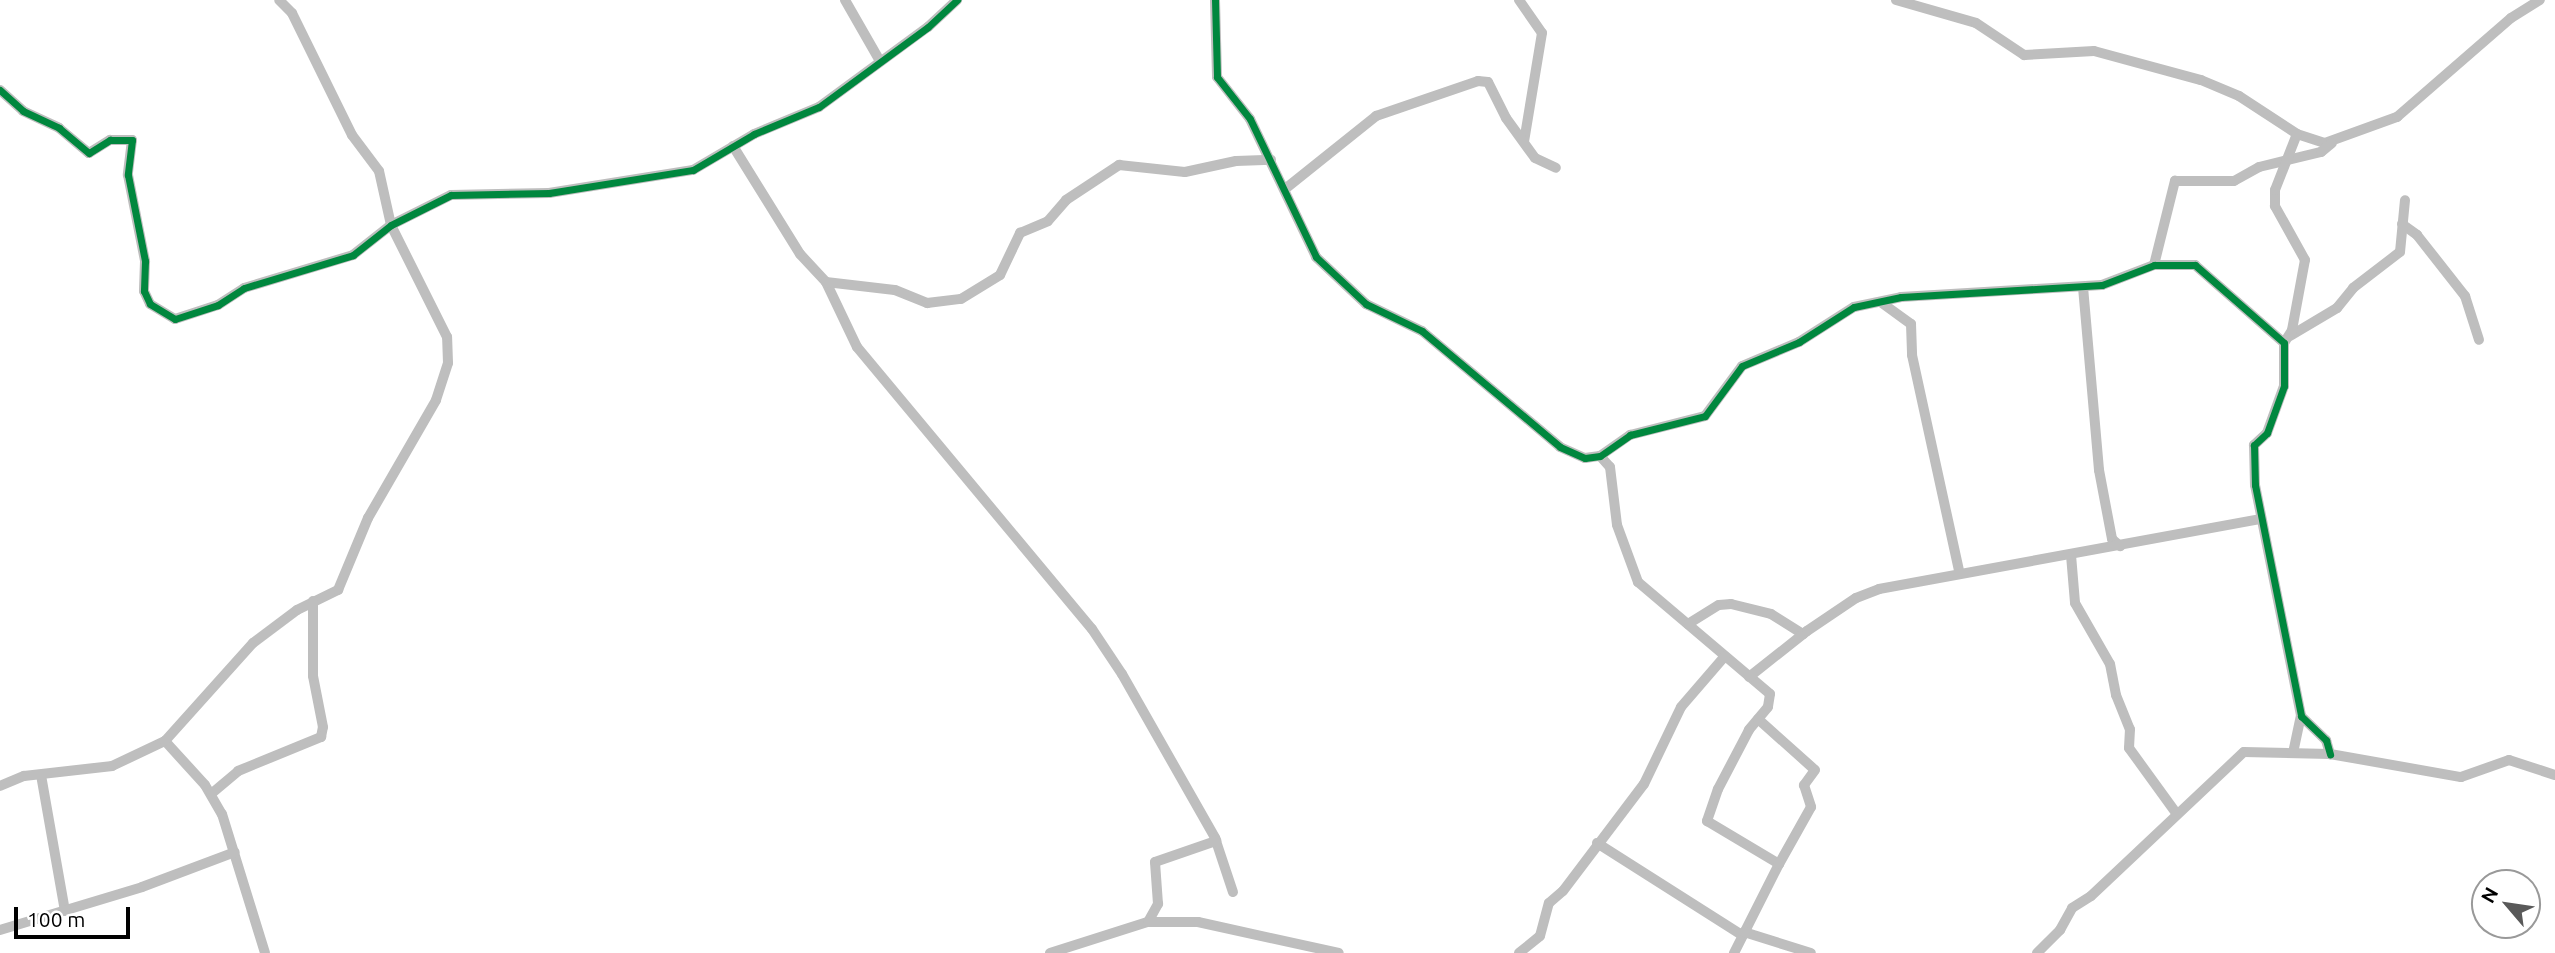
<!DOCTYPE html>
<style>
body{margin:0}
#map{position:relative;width:2555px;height:953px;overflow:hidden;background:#fff;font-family:Ubuntu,sans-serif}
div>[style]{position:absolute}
.minor>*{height:10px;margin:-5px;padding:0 5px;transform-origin:5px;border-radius:5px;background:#bebebe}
.cycleway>*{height:7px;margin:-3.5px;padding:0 3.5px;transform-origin:3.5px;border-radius:3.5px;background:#00873e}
span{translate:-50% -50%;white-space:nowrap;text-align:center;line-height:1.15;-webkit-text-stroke:5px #fff;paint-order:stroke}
.north{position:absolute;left:2471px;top:869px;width:70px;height:70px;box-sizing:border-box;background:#fff;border:2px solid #999;border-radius:50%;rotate:299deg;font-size:19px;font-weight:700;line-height:28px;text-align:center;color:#000}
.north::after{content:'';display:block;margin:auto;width:24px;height:32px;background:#595959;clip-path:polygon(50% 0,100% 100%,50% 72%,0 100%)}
.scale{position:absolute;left:14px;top:907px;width:116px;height:32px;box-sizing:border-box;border:4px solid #000;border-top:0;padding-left:9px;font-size:21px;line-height:24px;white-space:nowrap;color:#000;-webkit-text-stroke:5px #fff;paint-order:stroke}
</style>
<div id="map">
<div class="minor">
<div style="left:845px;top:0;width:70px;rotate:60.2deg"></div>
<div style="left:1215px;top:0;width:77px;rotate:88.5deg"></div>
<div style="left:1217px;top:77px;width:53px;rotate:51.8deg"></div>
<div style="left:1250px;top:119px;width:153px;rotate:64.4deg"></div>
<div style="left:1316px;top:257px;width:69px;rotate:43.2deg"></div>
<div style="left:1366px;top:304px;width:62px;rotate:25.7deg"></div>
<div style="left:1422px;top:331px;width:180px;rotate:40deg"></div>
<div style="left:1560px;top:447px;width:27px;rotate:24deg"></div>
<div style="left:1585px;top:458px;width:15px;rotate:-8deg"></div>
<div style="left:1600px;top:456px;width:37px;rotate:-35deg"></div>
<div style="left:1630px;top:435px;width:77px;rotate:-14.2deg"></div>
<div style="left:1705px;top:416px;width:62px;rotate:-53.5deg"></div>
<div style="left:1742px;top:366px;width:62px;rotate:-22.8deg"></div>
<div style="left:1799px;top:342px;width:65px;rotate:-32.5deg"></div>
<div style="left:1854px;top:307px;width:48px;rotate:-12deg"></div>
<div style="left:1901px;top:297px;width:201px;rotate:-3.4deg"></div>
<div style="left:2102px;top:285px;width:56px;rotate:-21deg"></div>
<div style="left:2154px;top:265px;width:41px"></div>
<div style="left:2195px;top:265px;width:118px;rotate:41.2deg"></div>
<div style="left:2284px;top:343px;width:43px;rotate:90deg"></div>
<div style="left:2284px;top:386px;width:50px;rotate:109.9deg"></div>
<div style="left:2267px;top:433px;width:18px;rotate:137deg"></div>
<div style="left:2254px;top:445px;width:40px;rotate:88.6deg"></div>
<div style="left:2255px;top:485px;width:236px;rotate:78.7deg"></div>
<div style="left:2301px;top:716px;width:35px;rotate:44deg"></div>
<div style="left:2326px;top:740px;width:15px;rotate:74deg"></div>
<div style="left:1519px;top:0;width:40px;rotate:55.1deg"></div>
<div style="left:1542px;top:33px;width:110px;rotate:99.4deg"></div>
<div style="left:1896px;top:0;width:83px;rotate:16deg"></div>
<div style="left:1976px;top:23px;width:58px;rotate:33.7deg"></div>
<div style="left:2024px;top:55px;width:70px;rotate:-3.3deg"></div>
<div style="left:2094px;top:51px;width:111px;rotate:15.2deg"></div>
<div style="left:2201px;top:80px;width:41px;rotate:22.8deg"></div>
<div style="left:2239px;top:96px;width:69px;rotate:33.2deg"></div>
<div style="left:2297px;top:134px;width:29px;rotate:18deg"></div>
<div style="left:2325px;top:143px;width:77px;rotate:-19.9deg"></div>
<div style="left:2397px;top:117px;width:151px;rotate:-41deg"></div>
<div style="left:2511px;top:18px;width:34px;rotate:-32deg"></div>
<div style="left:0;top:90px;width:31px;rotate:42deg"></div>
<div style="left:23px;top:111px;width:40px;rotate:25deg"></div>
<div style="left:59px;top:128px;width:39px;rotate:40deg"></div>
<div style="left:89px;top:153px;width:25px;rotate:-32deg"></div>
<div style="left:110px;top:140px;width:22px"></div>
<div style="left:132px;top:140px;width:35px;rotate:97deg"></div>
<div style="left:128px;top:175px;width:88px;rotate:78.8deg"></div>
<div style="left:145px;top:261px;width:30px;rotate:92deg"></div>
<div style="left:144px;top:291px;width:14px;rotate:65deg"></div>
<div style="left:150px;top:304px;width:29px;rotate:31deg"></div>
<div style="left:175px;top:319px;width:45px;rotate:-18deg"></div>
<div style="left:218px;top:305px;width:31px;rotate:-33deg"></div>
<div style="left:244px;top:288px;width:114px;rotate:-16.8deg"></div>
<div style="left:353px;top:255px;width:48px;rotate:-38.3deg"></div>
<div style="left:391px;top:225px;width:67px;rotate:-26.6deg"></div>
<div style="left:451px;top:195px;width:98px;rotate:-1.2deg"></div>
<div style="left:549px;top:193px;width:146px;rotate:-9.1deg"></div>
<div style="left:693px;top:170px;width:71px;rotate:-30.5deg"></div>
<div style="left:754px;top:134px;width:70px;rotate:-22.6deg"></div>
<div style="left:819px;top:107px;width:135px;rotate:-36.3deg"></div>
<div style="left:928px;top:27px;width:40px;rotate:-43deg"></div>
<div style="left:733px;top:146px;width:127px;rotate:58.2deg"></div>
<div style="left:800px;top:254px;width:38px;rotate:47deg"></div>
<div style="left:826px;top:282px;width:72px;rotate:64.5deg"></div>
<div style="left:857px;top:347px;width:367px;rotate:50.2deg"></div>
<div style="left:1092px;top:629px;width:54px;rotate:56.3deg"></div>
<div style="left:1122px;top:674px;width:189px;rotate:60.4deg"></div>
<div style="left:1215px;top:838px;width:57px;rotate:71.6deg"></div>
<div style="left:1285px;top:189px;width:117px;rotate:-38.7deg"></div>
<div style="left:1376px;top:116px;width:108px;rotate:-18.9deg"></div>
<div style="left:1478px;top:81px;width:10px;rotate:6deg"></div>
<div style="left:1488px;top:82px;width:40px;rotate:63.4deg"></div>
<div style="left:1506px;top:118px;width:49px;rotate:54.1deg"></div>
<div style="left:1535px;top:158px;width:23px;rotate:25deg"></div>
<div style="left:2402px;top:224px;width:19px;rotate:36deg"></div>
<div style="left:2417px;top:235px;width:78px;rotate:51.8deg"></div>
<div style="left:2465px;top:296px;width:46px;rotate:72.3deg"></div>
<div style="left:2154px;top:265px;width:87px;rotate:-76deg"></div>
<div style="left:2175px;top:181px;width:59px"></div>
<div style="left:2234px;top:181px;width:29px;rotate:-29deg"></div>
<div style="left:2259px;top:167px;width:64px;rotate:-13.6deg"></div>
<div style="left:2321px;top:152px;width:14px;rotate:-39deg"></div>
<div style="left:826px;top:282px;width:69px;rotate:6.6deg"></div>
<div style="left:895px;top:290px;width:35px;rotate:22deg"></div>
<div style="left:927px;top:303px;width:34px;rotate:-7deg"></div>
<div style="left:961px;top:299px;width:46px;rotate:-31.6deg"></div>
<div style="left:1000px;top:275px;width:47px;rotate:-64.5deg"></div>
<div style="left:1020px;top:233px;width:30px;rotate:-23deg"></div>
<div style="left:1048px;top:221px;width:28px;rotate:-49deg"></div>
<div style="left:1066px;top:200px;width:64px;rotate:-33.4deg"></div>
<div style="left:1119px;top:165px;width:66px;rotate:6.1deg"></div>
<div style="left:1185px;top:172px;width:52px;rotate:-12.2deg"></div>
<div style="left:1236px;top:161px;width:35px;rotate:-2deg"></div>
<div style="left:2083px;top:287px;width:184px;rotate:85deg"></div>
<div style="left:2099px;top:470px;width:70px;rotate:79.3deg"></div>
<div style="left:2112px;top:539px;width:11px;rotate:41deg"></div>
<div style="left:1882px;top:303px;width:36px;rotate:36deg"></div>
<div style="left:1911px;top:324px;width:31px;rotate:88deg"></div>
<div style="left:1912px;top:355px;width:221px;rotate:77.7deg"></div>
<div style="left:2290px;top:336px;width:55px;rotate:-30.8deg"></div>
<div style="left:2337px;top:308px;width:26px;rotate:-51deg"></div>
<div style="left:2353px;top:288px;width:59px;rotate:-37.5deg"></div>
<div style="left:2400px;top:252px;width:52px;rotate:-84.5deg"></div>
<div style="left:2284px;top:343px;width:15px;rotate:-58deg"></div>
<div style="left:2292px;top:330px;width:71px;rotate:-79.5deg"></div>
<div style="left:2305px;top:260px;width:62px;rotate:-119.1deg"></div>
<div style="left:2275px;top:206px;width:16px;rotate:-90deg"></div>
<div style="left:2275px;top:190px;width:60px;rotate:-68.6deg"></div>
<div style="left:1600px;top:456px;width:15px;rotate:48deg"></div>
<div style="left:1610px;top:467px;width:58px;rotate:83.1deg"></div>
<div style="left:1617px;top:525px;width:61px;rotate:69.8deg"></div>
<div style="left:1638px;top:582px;width:173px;rotate:40.3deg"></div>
<div style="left:1770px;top:694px;width:13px;rotate:99deg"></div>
<div style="left:1768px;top:707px;width:30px;rotate:130deg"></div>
<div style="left:1749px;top:730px;width:67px;rotate:117.7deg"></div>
<div style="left:1718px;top:789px;width:34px;rotate:109deg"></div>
<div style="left:1707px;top:821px;width:84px;rotate:30.8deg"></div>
<div style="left:1779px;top:864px;width:100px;rotate:116.8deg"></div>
<div style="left:2071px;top:555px;width:48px;rotate:85.2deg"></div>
<div style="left:2075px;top:603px;width:70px;rotate:60.2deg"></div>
<div style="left:2110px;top:664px;width:32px;rotate:79deg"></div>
<div style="left:2116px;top:695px;width:37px;rotate:68deg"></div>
<div style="left:2130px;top:729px;width:19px;rotate:93deg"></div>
<div style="left:2129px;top:748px;width:80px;rotate:54.1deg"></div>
<div style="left:1688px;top:624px;width:36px;rotate:-32deg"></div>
<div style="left:1719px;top:605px;width:12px;rotate:-5deg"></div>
<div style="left:1731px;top:604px;width:41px;rotate:14deg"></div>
<div style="left:1771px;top:614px;width:38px;rotate:32deg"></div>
<div style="left:1749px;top:677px;width:74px;rotate:-38.4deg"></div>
<div style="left:1807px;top:631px;width:59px;rotate:-34deg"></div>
<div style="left:1856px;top:598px;width:25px;rotate:-21deg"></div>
<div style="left:1879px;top:589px;width:387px;rotate:-10.4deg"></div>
<div style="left:1758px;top:719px;width:76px;rotate:41.8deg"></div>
<div style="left:1815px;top:770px;width:19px;rotate:126deg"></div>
<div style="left:1804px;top:785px;width:23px;rotate:72deg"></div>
<div style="left:1811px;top:807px;width:65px;rotate:119.3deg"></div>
<div style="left:165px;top:741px;width:59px;rotate:47.7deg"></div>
<div style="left:205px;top:785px;width:34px;rotate:60deg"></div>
<div style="left:222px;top:814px;width:145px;rotate:72.8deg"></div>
<div style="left:2293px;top:753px;width:38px;rotate:-78deg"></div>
<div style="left:41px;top:775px;width:138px;rotate:80deg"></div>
<div style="left:0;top:786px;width:26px;rotate:-23deg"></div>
<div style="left:24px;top:776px;width:89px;rotate:-6.5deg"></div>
<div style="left:112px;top:766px;width:59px;rotate:-25.3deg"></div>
<div style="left:165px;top:741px;width:132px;rotate:-48.1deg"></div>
<div style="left:253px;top:643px;width:55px;rotate:-36.9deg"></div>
<div style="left:297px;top:610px;width:46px;rotate:-26deg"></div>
<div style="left:338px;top:590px;width:78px;rotate:-67.4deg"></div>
<div style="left:368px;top:518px;width:136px;rotate:-60deg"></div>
<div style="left:436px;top:400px;width:39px;rotate:-72deg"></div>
<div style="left:448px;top:363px;width:26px;rotate:-92deg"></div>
<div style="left:447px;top:337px;width:125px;rotate:-116.6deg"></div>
<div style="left:391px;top:225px;width:55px;rotate:-102.5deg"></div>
<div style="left:379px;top:171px;width:45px;rotate:-126.9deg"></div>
<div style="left:352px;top:135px;width:136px;rotate:-116.2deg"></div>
<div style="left:292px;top:13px;width:18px;rotate:-135deg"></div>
<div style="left:211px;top:794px;width:35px;rotate:-40deg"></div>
<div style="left:238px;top:771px;width:90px;rotate:-22.3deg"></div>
<div style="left:321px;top:737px;width:10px;rotate:-79deg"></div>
<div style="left:323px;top:727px;width:52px;rotate:-101.1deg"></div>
<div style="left:313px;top:676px;width:75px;rotate:-90deg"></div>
<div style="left:1597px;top:843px;width:172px;rotate:32.4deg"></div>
<div style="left:1148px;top:922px;width:21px;rotate:-61deg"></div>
<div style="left:1158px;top:904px;width:42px;rotate:-94.1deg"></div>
<div style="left:1155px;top:862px;width:65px;rotate:-19deg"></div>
<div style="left:0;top:930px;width:148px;rotate:-16.8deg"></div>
<div style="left:142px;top:887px;width:99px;rotate:-20.6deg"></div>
<div style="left:1744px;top:932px;width:70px;rotate:17.4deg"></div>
<div style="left:1050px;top:953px;width:103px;rotate:-17.6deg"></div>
<div style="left:1148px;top:922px;width:50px"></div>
<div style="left:1198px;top:922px;width:144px;rotate:12.4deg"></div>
<div style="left:1519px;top:953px;width:27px;rotate:-39deg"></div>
<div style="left:1540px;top:936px;width:34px;rotate:-75deg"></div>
<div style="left:1549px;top:903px;width:18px;rotate:-41deg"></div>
<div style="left:1563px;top:891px;width:134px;rotate:-52.9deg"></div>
<div style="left:1644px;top:784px;width:85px;rotate:-64.3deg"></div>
<div style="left:1681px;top:707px;width:67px;rotate:-49.2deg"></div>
<div style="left:2037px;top:953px;width:33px;rotate:-45deg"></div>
<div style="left:2060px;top:930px;width:25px;rotate:-61deg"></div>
<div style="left:2072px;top:908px;width:22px;rotate:-32deg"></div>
<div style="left:2091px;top:896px;width:210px;rotate:-43.3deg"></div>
<div style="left:2244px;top:752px;width:86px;rotate:1.3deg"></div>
<div style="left:2330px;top:754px;width:133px;rotate:10deg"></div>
<div style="left:2461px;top:777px;width:51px;rotate:-19.5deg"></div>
<div style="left:2509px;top:760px;width:48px;rotate:18.1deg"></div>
</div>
<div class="cycleway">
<div style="left:1215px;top:0;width:77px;rotate:88.5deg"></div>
<div style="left:1217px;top:77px;width:53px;rotate:51.8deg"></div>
<div style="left:1250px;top:119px;width:153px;rotate:64.4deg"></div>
<div style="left:1316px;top:257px;width:69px;rotate:43.2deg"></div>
<div style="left:1366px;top:304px;width:62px;rotate:25.7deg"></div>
<div style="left:1422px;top:331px;width:180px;rotate:40deg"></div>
<div style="left:1560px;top:447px;width:27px;rotate:24deg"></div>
<div style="left:1585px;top:458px;width:15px;rotate:-8deg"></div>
<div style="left:1600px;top:456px;width:37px;rotate:-35deg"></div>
<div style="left:1630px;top:435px;width:77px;rotate:-14.2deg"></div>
<div style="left:1705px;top:416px;width:62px;rotate:-53.5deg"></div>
<div style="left:1742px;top:366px;width:62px;rotate:-22.8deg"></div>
<div style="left:1799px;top:342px;width:65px;rotate:-32.5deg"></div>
<div style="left:1854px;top:307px;width:48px;rotate:-12deg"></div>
<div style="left:1901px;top:297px;width:201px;rotate:-3.4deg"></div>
<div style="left:2102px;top:285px;width:56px;rotate:-21deg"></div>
<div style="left:2154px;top:265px;width:41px"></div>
<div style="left:2195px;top:265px;width:118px;rotate:41.2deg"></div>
<div style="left:2284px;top:343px;width:43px;rotate:90deg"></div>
<div style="left:2284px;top:386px;width:50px;rotate:109.9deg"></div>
<div style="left:2267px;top:433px;width:18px;rotate:137deg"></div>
<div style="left:2254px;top:445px;width:40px;rotate:88.6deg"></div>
<div style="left:2255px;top:485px;width:236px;rotate:78.7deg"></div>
<div style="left:2301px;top:716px;width:35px;rotate:44deg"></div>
<div style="left:2326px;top:740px;width:15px;rotate:74deg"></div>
<div style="left:0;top:90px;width:31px;rotate:42deg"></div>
<div style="left:23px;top:111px;width:40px;rotate:25deg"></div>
<div style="left:59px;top:128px;width:39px;rotate:40deg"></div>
<div style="left:89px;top:153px;width:25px;rotate:-32deg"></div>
<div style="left:110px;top:140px;width:22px"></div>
<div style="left:132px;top:140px;width:35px;rotate:97deg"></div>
<div style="left:128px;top:175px;width:88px;rotate:78.8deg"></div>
<div style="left:145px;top:261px;width:30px;rotate:92deg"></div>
<div style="left:144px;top:291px;width:14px;rotate:65deg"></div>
<div style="left:150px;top:304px;width:29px;rotate:31deg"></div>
<div style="left:175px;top:319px;width:45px;rotate:-18deg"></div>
<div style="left:218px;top:305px;width:31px;rotate:-33deg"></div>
<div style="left:244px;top:288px;width:114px;rotate:-16.8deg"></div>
<div style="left:353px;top:255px;width:48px;rotate:-38.3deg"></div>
<div style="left:391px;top:225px;width:67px;rotate:-26.6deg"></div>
<div style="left:451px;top:195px;width:98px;rotate:-1.2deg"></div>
<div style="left:549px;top:193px;width:146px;rotate:-9.1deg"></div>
<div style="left:693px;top:170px;width:71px;rotate:-30.5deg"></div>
<div style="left:754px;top:134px;width:70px;rotate:-22.6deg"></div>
<div style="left:819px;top:107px;width:135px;rotate:-36.3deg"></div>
<div style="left:928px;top:27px;width:40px;rotate:-43deg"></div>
</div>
<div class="north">N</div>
<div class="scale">100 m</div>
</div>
